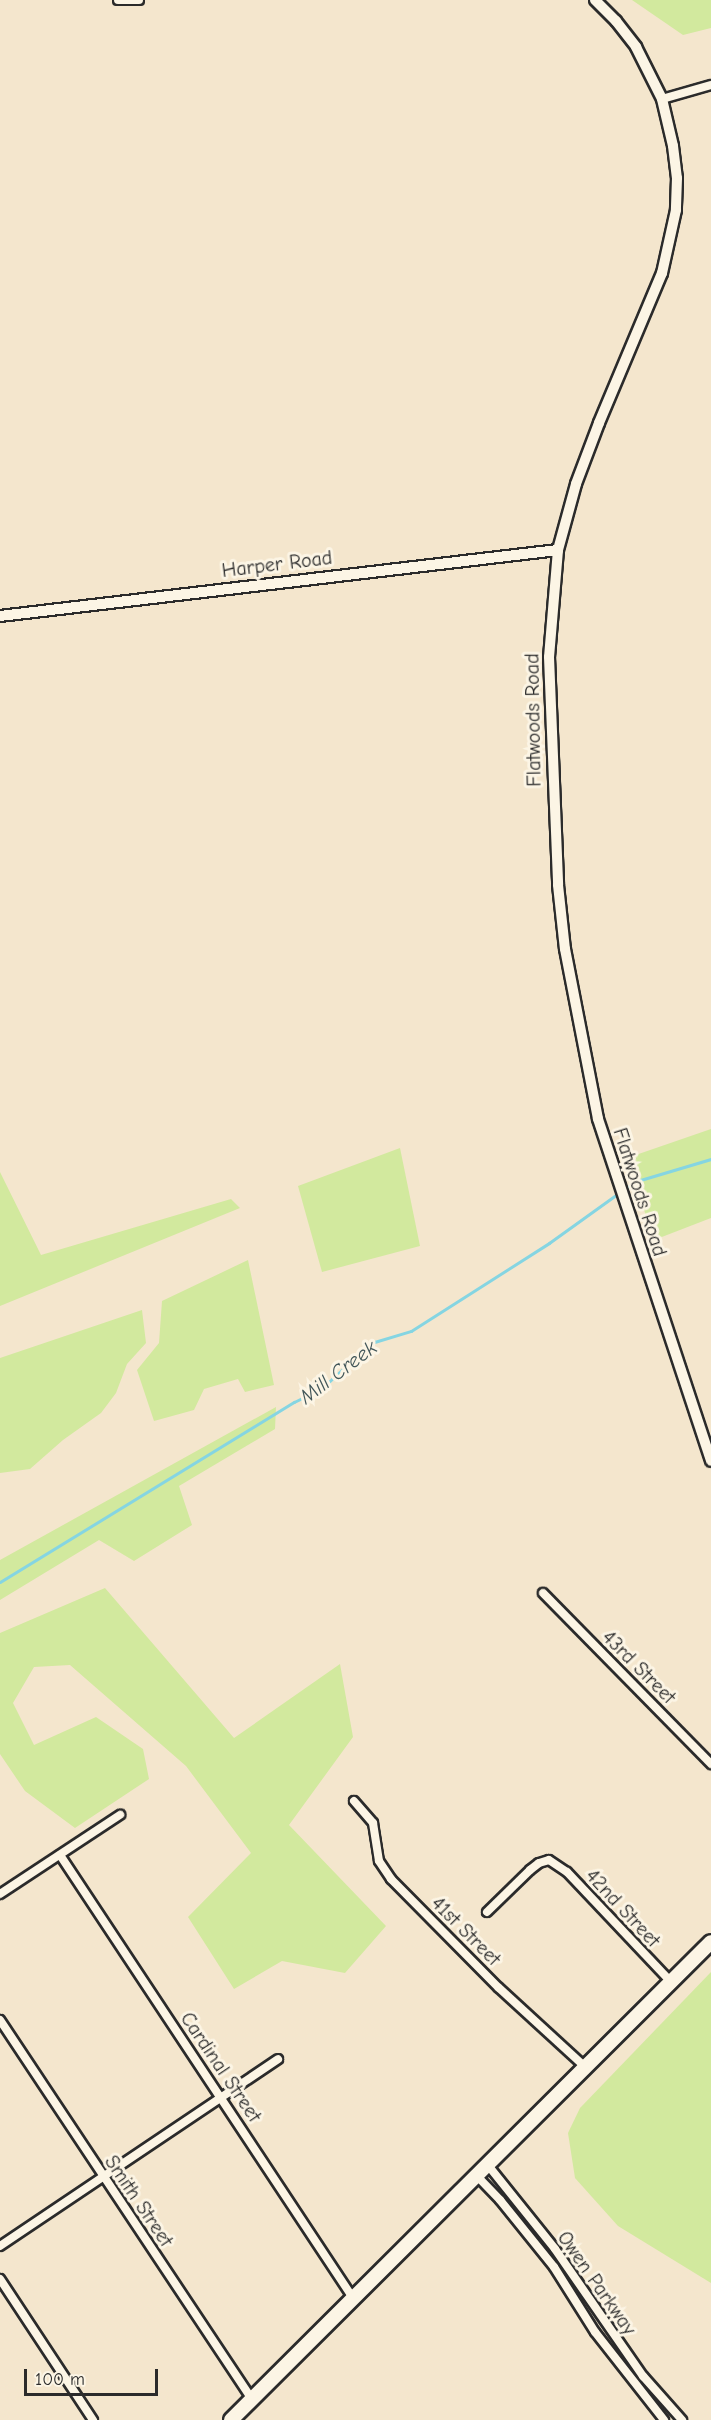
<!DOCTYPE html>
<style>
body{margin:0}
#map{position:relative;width:711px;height:2420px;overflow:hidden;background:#f4e6cd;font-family:"Comic Neue",sans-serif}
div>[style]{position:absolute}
.green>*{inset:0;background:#d2e99e}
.stream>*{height:3px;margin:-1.5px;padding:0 1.5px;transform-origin:1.5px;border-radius:1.5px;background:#85d5e2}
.roads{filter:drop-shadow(2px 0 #2b2b2b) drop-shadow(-2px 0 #2b2b2b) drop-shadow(0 2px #2b2b2b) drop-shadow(0 -2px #2b2b2b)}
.minor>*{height:8px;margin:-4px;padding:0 4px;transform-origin:4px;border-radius:4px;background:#fcf5e5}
.tertiary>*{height:10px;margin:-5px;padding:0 5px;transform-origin:5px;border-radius:5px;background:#fcf5e5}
.trunk>*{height:14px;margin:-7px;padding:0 7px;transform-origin:7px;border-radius:7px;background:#fcf5e5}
span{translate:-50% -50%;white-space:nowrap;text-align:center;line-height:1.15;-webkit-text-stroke:6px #fcf5e5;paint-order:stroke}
.street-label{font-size:20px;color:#2b2b2b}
.water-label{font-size:21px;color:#425659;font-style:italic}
.scale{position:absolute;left:24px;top:2369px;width:134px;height:27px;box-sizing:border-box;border:3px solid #2b2b2b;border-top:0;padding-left:8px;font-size:18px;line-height:21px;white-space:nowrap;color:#2b2b2b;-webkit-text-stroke:4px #fcf5e5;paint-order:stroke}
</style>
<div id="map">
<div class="green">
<div style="clip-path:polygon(632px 0,711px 0,711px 28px,683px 35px)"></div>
<div style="clip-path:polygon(711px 1129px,711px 1218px,654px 1240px,627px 1158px)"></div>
<div style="clip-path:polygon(400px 1148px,420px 1246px,322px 1272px,298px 1186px)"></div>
<div style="clip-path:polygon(0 1172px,41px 1255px,231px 1199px,240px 1208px,0 1306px)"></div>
<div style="clip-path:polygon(248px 1260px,274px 1385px,245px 1392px,238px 1379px,204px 1389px,194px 1410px,154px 1421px,137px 1370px,159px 1343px,162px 1301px)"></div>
<div style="clip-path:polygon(142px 1310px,146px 1343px,127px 1364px,116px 1393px,101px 1413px,63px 1440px,30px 1469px,0 1473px,0 1358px)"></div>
<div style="clip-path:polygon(276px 1407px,275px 1429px,179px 1486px,192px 1525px,134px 1561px,99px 1540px,0 1600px,0 1560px)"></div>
<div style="clip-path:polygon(105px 1588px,234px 1738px,340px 1664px,353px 1737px,289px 1825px,386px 1926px,345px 1973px,282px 1961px,234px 1989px,188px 1917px,251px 1853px,186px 1766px,70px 1665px,34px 1667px,13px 1703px,34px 1745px,96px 1717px,143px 1749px,149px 1779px,75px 1828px,25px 1791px,0 1754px,0 1633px)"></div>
<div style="clip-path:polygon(711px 1972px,711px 2283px,618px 2226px,575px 2178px,568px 2133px,580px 2108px)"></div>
</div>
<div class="stream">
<div style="left:625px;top:1189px;width:14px;rotate:-34deg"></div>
<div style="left:637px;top:1181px;width:77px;rotate:-16.6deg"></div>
<div style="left:0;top:1582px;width:345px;rotate:-31.5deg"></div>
<div style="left:294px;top:1402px;width:30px;rotate:-26deg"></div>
<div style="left:321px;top:1389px;width:68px;rotate:-42.6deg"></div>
<div style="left:371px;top:1343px;width:42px;rotate:-16.7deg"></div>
<div style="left:411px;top:1331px;width:164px;rotate:-32.5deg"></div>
<div style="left:549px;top:1243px;width:87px;rotate:-35.7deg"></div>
</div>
<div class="roads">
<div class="minor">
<div style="left:118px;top:0;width:21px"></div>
<div style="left:662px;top:99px;width:51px;rotate:-15.9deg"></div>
<div style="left:543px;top:1593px;width:240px;rotate:45.5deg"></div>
<div style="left:354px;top:1801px;width:29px;rotate:49deg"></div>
<div style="left:373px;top:1823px;width:38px;rotate:81deg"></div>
<div style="left:379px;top:1861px;width:22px;rotate:56deg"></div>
<div style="left:391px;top:1879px;width:153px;rotate:45.3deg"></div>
<div style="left:499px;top:1988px;width:115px;rotate:42.5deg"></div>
<div style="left:60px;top:1855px;width:531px;rotate:56.52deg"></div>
<div style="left:0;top:1894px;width:144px;rotate:-33.4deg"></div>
<div style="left:487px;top:1912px;width:60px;rotate:-44.3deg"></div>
<div style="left:530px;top:1870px;width:11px;rotate:-38deg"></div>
<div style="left:539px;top:1863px;width:10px;rotate:-17deg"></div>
<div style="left:549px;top:1860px;width:22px;rotate:34deg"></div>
<div style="left:567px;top:1872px;width:151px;rotate:46.6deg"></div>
<div style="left:0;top:2020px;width:455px;rotate:56.4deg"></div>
<div style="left:487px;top:2164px;width:109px;rotate:51.3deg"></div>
<div style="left:555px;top:2249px;width:155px;rotate:55.3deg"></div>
<div style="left:643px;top:2376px;width:59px;rotate:48.4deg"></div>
<div style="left:476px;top:2175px;width:35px;rotate:46deg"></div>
<div style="left:500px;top:2200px;width:86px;rotate:51.1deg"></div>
<div style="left:554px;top:2267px;width:77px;rotate:57.8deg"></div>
<div style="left:595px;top:2332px;width:112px;rotate:51.9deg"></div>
<div style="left:0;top:2246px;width:335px;rotate:-33.9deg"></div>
<div style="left:0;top:2279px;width:169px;rotate:56.6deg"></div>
</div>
<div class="tertiary">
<div style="left:595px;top:0;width:30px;rotate:45deg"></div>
<div style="left:616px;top:21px;width:33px;rotate:52deg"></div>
<div style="left:636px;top:47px;width:58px;rotate:63.4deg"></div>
<div style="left:662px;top:99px;width:48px;rotate:76.8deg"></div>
<div style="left:673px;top:146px;width:32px;rotate:83deg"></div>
<div style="left:677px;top:178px;width:32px;rotate:92deg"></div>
<div style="left:676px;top:210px;width:65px;rotate:102.5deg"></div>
<div style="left:662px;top:273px;width:163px;rotate:112.8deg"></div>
<div style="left:599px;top:423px;width:65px;rotate:110.7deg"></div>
<div style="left:576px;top:484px;width:68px;rotate:105.3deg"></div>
<div style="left:558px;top:550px;width:107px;rotate:94.8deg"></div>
<div style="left:549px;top:657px;width:228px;rotate:87.7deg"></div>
<div style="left:558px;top:885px;width:64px;rotate:83.8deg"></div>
<div style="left:565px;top:949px;width:173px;rotate:79deg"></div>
<div style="left:598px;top:1119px;width:360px;rotate:71.7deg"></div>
<div style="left:0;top:616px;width:562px;rotate:-6.75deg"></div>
</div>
<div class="trunk">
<div style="left:231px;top:2420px;width:677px;rotate:-44.88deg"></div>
</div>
</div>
<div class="street-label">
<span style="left:277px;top:564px;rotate:-7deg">Harper Road</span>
<span style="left:533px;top:720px;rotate:-91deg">Flatwoods Road</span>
<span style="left:640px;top:1192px;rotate:72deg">Flatwoods Road</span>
<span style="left:639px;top:1667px;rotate:45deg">43rd Street</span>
<span style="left:623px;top:1908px;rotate:47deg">42nd Street</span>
<span style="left:466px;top:1931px;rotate:45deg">41st Street</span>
<span style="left:221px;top:2067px;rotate:56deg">Cardinal Street</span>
<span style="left:139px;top:2201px;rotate:56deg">Smith Street</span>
<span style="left:597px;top:2283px;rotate:55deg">Owen Parkway</span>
</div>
<div class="water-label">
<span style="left:338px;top:1372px;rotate:-37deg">Mill Creek</span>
</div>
<div class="scale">100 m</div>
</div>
